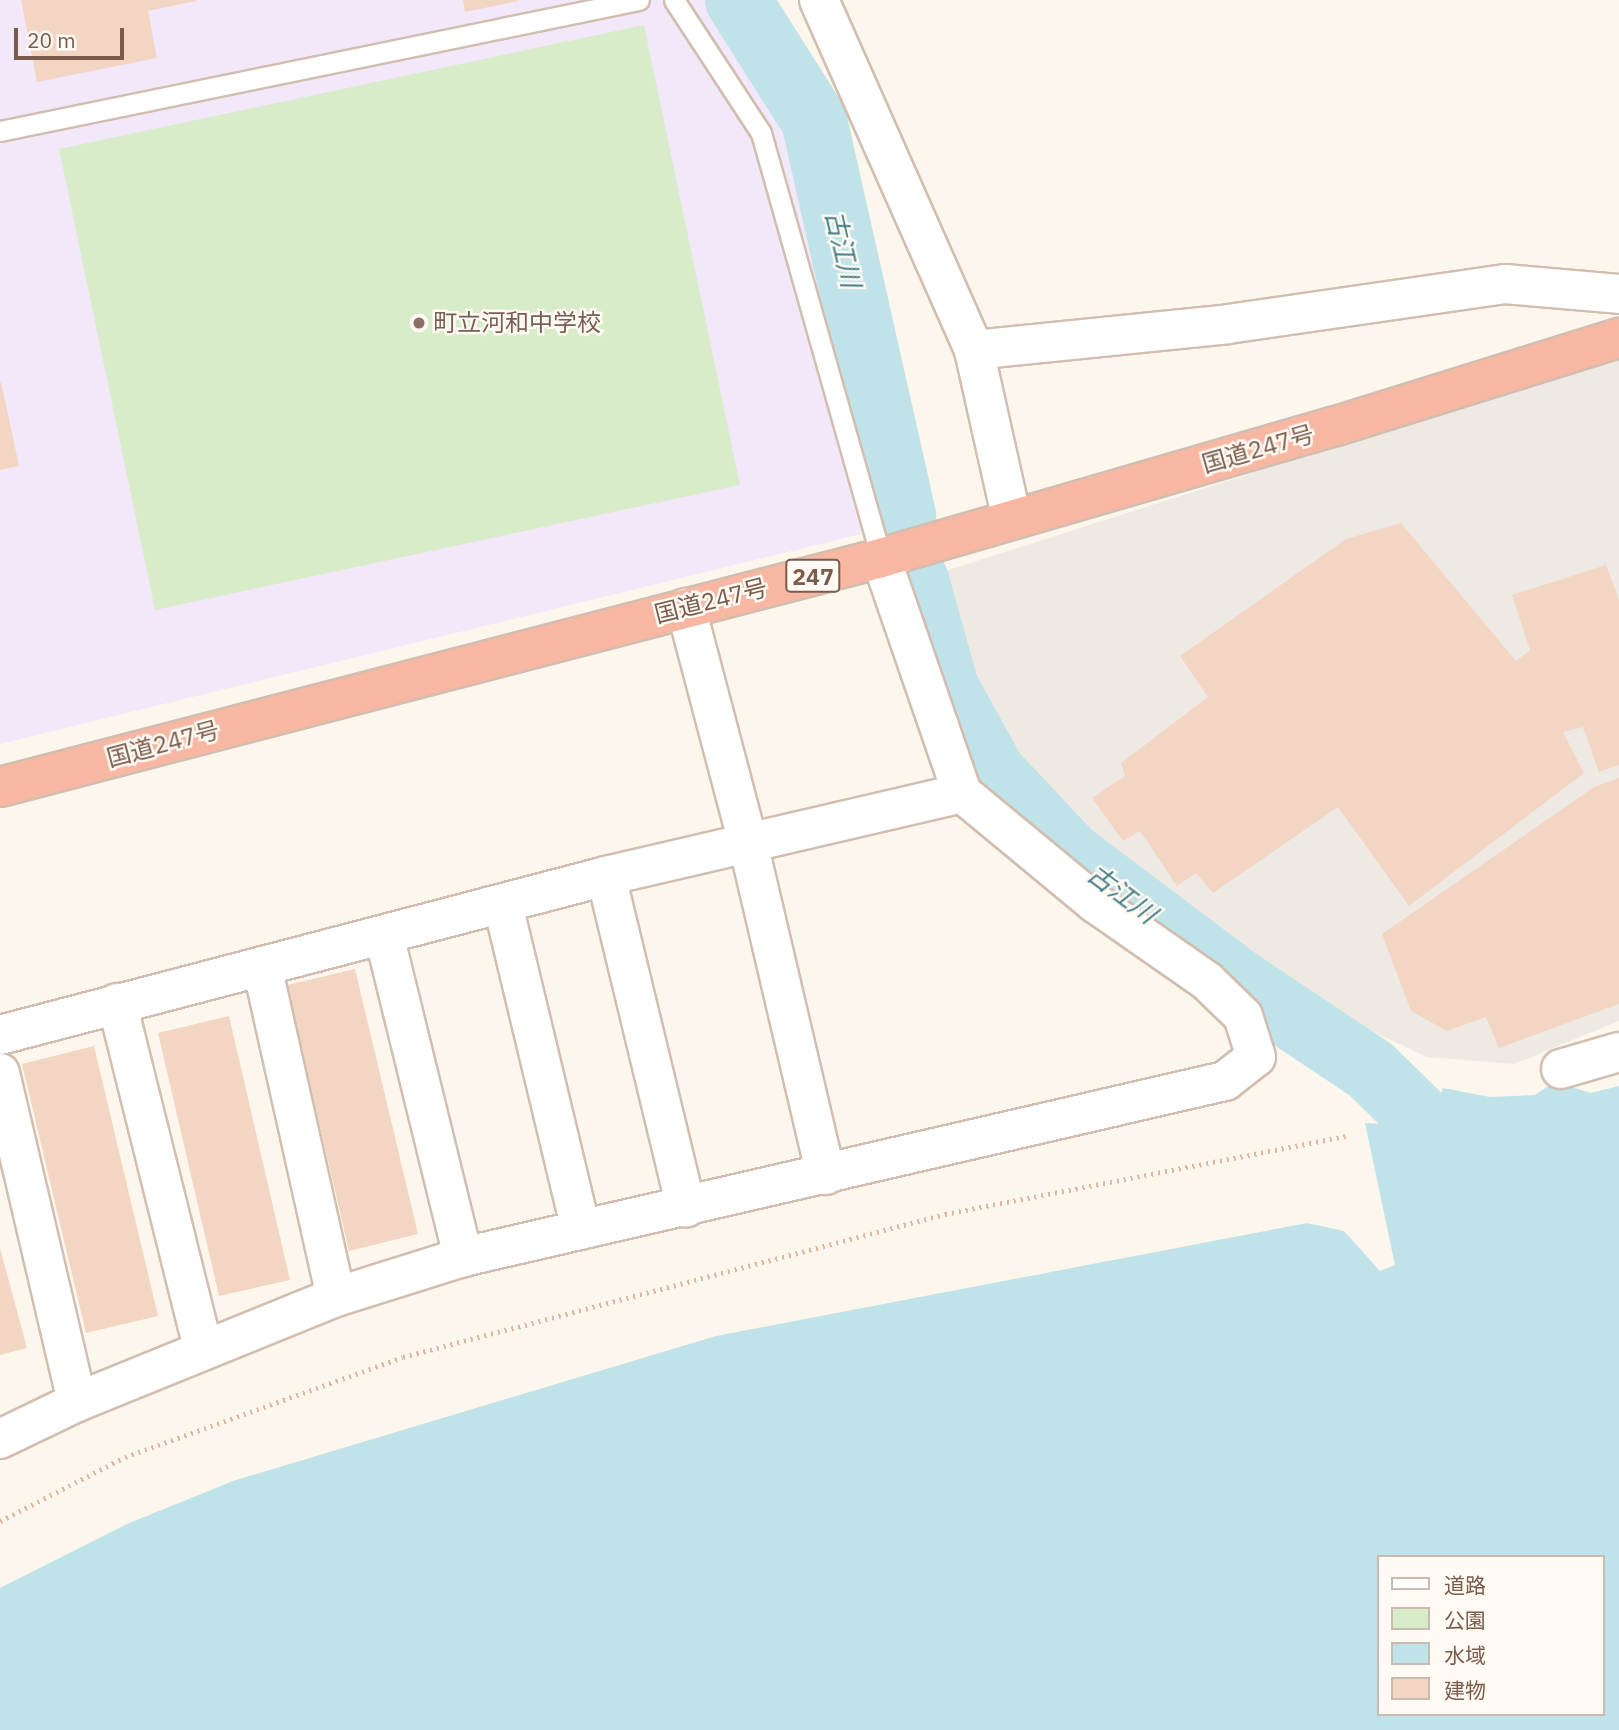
<!DOCTYPE html>
<meta charset="utf-8">
<style>
body{margin:0}
#map{position:relative;width:1619px;height:1730px;overflow:hidden;background:#fdf6ec;font-family:"IBM Plex Sans","Noto Sans JP",sans-serif}
div>[style]{position:absolute}
.industrial>*{inset:0;background:#efe9e4}
.education>*{inset:0;background:#f3e8fa}
.green>*{inset:0;background:#d8ecc9}
.water>*{inset:0;background:#bfe3e8}
.river>*{height:66px;margin:-33px;padding:0 33px;transform-origin:33px;border-radius:33px;background:#bfe3e8}
.building>*{inset:0;background:#f3d5c3}
.path>*{height:4.5px;margin-top:-2.25px;transform-origin:0;background:repeating-linear-gradient(90deg,#d9b8a5 0 2px,transparent 0 7px)}
.roads{filter:drop-shadow(2px 0 #d1beb0) drop-shadow(-2px 0 #d1beb0) drop-shadow(0 2px #d1beb0) drop-shadow(0 -2px #d1beb0)}
.lane>*{height:19px;margin:-9.5px;padding:0 9.5px;transform-origin:9.5px;border-radius:9.5px;background:#fff}
.street>*{height:38px;margin:-19px;padding:0 19px;transform-origin:19px;border-radius:19px;background:#fff}
.highway>*{height:38px;margin:-19px;padding:0 19px;transform-origin:19px;border-radius:19px;background:#f7b7a3}
.dots>*{width:19px;height:19px;translate:-50% -50%;box-sizing:border-box;border:4px solid #fffaf3;border-radius:50%}
span{translate:-50% -50%;white-space:nowrap;text-align:center;line-height:1.15;-webkit-text-stroke:5px #fffaf3;paint-order:stroke}
.shield-label span{padding:2px 5px;background:#fffaf3;border:2px solid;border-radius:5px;-webkit-text-stroke-width:0}
.shield-label{font-size:23px;color:#7a5c4d;font-weight:700}
.education-label{font-size:24px;color:#785e54}
.left{translate:0 -50%;text-align:left}
.street-label{font-size:24px;color:#7a5c4d}
.water-label{font-size:26px;color:#437c86;font-style:italic}
.legend{position:absolute;left:1377px;top:1555px;width:228px;height:161px;box-sizing:border-box;background:#fffaf3;border:2px solid #cabbb1;margin:0;padding:9px 12px;list-style:none;font-size:21px;color:#7a5c4d}
.legend li{display:flex;align-items:center;gap:14px;height:35px}
.legend b{width:35px;border:2px solid #cabbb1}
.scale{position:absolute;left:14px;top:28px;width:110px;height:32px;box-sizing:border-box;border:4px solid #7a5c4d;border-top:0;padding-left:9px;font-size:21px;line-height:24px;white-space:nowrap;color:#7a5c4d;-webkit-text-stroke:5px #fffaf3;paint-order:stroke}
</style>
<div id="map">
<div class="industrial">
<div style="clip-path:polygon(1619px 356px,1619px 1021px,1514px 1064px,1427px 1057px,1308px 1001px,1082px 841px,1015px 768px,966px 682px,942px 572px)"></div>
</div>
<div class="education">
<div style="clip-path:polygon(0 0,704px 0,782px 120px,894px 526px,0 744px)"></div>
</div>
<div class="green">
<div style="clip-path:polygon(644px 25px,740px 485px,155px 610px,59px 149px)"></div>
</div>
<div class="water">
<div style="clip-path:polygon(evenodd,1554px 1082px,1591px 1093px,1619px 1086px,1619px 1730px,0 1730px,0 1588px,127px 1524px,233px 1481px,716px 1336px,1307px 1223px,1344px 1231px,1380px 1271px,1395px 1265px,1365px 1123px,1429px 1127px,1443px 1088px,1490px 1097px,1535px 1095px,1554px 1082px,1379px 1557px,1603px 1557px,1603px 1714px,1379px 1714px,1379px 1557px)"></div>
</div>
<div class="river">
<div style="left:738px;top:0;width:142px;rotate:57.7deg"></div>
<div style="left:814px;top:120px;width:406px;rotate:77.3deg"></div>
<div style="left:916px;top:580px;width:112px;rotate:74.5deg"></div>
<div style="left:946px;top:688px;width:97px;rotate:61.1deg"></div>
<div style="left:993px;top:773px;width:111px;rotate:46.8deg"></div>
<div style="left:1069px;top:854px;width:209px;rotate:37deg"></div>
<div style="left:1236px;top:980px;width:162px;rotate:33.7deg"></div>
<div style="left:1371px;top:1070px;width:81px;rotate:44.5deg"></div>
</div>
<div class="building">
<div style="clip-path:polygon(21px 0,196px 0,196px 1px,148px 11px,157px 58px,37px 82px)"></div>
<div style="clip-path:polygon(463px 0,518px 0,518px 1px,465px 12px)"></div>
<div style="clip-path:polygon(1px 382px,19px 466px,0 470px,0 383px)"></div>
<div style="clip-path:polygon(1401px 523px,1516px 661px,1530px 650px,1512px 595px,1606px 565px,1619px 600px,1619px 765px,1599px 772px,1583px 727px,1563px 732px,1584px 773px,1409px 906px,1338px 807px,1213px 893px,1196px 873px,1177px 886px,1140px 831px,1123px 841px,1092px 798px,1125px 776px,1121px 763px,1208px 697px,1180px 656px,1346px 539px)"></div>
<div style="clip-path:polygon(1619px 778px,1619px 1004px,1499px 1048px,1486px 1017px,1447px 1031px,1411px 1011px,1382px 934px,1594px 787px)"></div>
<div style="clip-path:polygon(355px 969px,418px 1234px,349px 1251px,287px 985px)"></div>
<div style="clip-path:polygon(229px 1016px,290px 1280px,219px 1296px,158px 1033px)"></div>
<div style="clip-path:polygon(94px 1046px,158px 1316px,86px 1333px,22px 1064px)"></div>
<div style="clip-path:polygon(0 1248px,27px 1348px,0 1355px)"></div>
</div>
<div class="path">
<div style="left:0;top:1521px;width:140px;rotate:-27.1deg"></div>
<div style="left:125px;top:1457px;width:295px;rotate:-19.8deg"></div>
<div style="left:403px;top:1357px;width:561px;rotate:-14.78deg"></div>
<div style="left:945px;top:1214px;width:408px;rotate:-11deg"></div>
</div>
<div class="roads">
<div class="lane">
<div style="left:674px;top:0;width:159px;rotate:56.8deg"></div>
<div style="left:761px;top:133px;width:442px;rotate:74.2deg"></div>
<div style="left:0;top:131px;width:652px;rotate:-11.59deg"></div>
</div>
<div class="street">
<div style="left:819px;top:0;width:383px;rotate:66.1deg"></div>
<div style="left:974px;top:350px;width:174px;rotate:77.4deg"></div>
<div style="left:974px;top:350px;width:255px;rotate:-5.8deg"></div>
<div style="left:1228px;top:324px;width:280px;rotate:-8.2deg"></div>
<div style="left:1505px;top:284px;width:114px;rotate:5deg"></div>
<div style="left:686px;top:608px;width:243px;rotate:75.2deg"></div>
<div style="left:748px;top:843px;width:341px;rotate:76.8deg"></div>
<div style="left:606px;top:876px;width:341px;rotate:76.4deg"></div>
<div style="left:503px;top:905px;width:334px;rotate:76.5deg"></div>
<div style="left:384px;top:935px;width:332px;rotate:76.2deg"></div>
<div style="left:262px;top:966px;width:339px;rotate:77.4deg"></div>
<div style="left:117px;top:1003px;width:357px;rotate:76deg"></div>
<div style="left:0;top:1035px;width:627px;rotate:-14.7deg"></div>
<div style="left:606px;top:876px;width:366px;rotate:-13.1deg"></div>
<div style="left:1561px;top:1069px;width:60px;rotate:-16.3deg"></div>
<div style="left:0;top:1073px;width:338px;rotate:76.8deg"></div>
<div style="left:0;top:1439px;width:85px;rotate:-25.7deg"></div>
<div style="left:77px;top:1402px;width:279px;rotate:-22.1deg"></div>
<div style="left:336px;top:1297px;width:133px;rotate:-17.5deg"></div>
<div style="left:463px;top:1257px;width:782px;rotate:-13.01deg"></div>
<div style="left:1225px;top:1081px;width:39px;rotate:-38deg"></div>
<div style="left:1256px;top:1057px;width:43px;rotate:-107.6deg"></div>
<div style="left:1243px;top:1016px;width:50px;rotate:-135.8deg"></div>
<div style="left:1207px;top:981px;width:136px;rotate:-145.1deg"></div>
<div style="left:1095px;top:903px;width:173px;rotate:-140.4deg"></div>
<div style="left:962px;top:793px;width:249px;rotate:-109deg"></div>
</div>
<div class="highway">
<div style="left:0;top:787px;width:910px;rotate:-14.57deg"></div>
<div style="left:881px;top:558px;width:471px;rotate:-16.2deg"></div>
<div style="left:1333px;top:427px;width:300px;rotate:-17.3deg"></div>
</div>
</div>
<div class="dots">
<div style="left:419px;top:323px;background:#8d6e63"></div>
</div>
<div class="shield-label">
<span style="left:813px;top:576px">247</span>
</div>
<div class="education-label">
<span class="left" style="left:433px;top:323px">町立河和中学校</span>
</div>
<div class="street-label">
<span style="left:1258px;top:449px;rotate:-16deg">国道247号</span>
<span style="left:711px;top:601px;rotate:-14deg">国道247号</span>
<span style="left:163px;top:744px;rotate:-15deg">国道247号</span>
</div>
<div class="water-label">
<span style="left:843px;top:249px;rotate:77deg">古江川</span>
<span style="left:1122px;top:894px;rotate:37deg">古江川</span>
</div>
<ul class="legend">
<li><b style="height:9px;background:#fff"></b>道路</li>
<li><b style="height:19px;background:#d8ecc9"></b>公園</li>
<li><b style="height:19px;background:#bfe3e8"></b>水域</li>
<li><b style="height:19px;background:#f3d5c3"></b>建物</li>
</ul>
<div class="scale">20 m</div>
</div>
